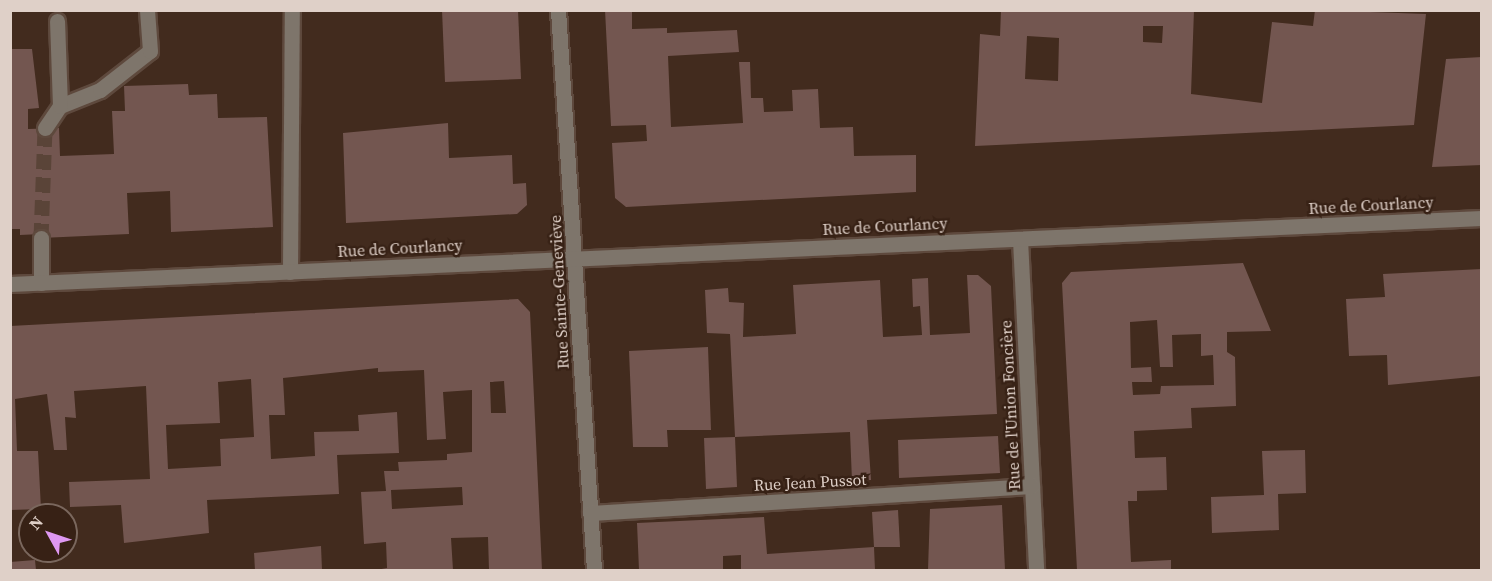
<!DOCTYPE html>
<meta charset="utf-8">
<style>
body{margin:0}
#map{position:relative;width:1492px;height:581px;overflow:hidden;background:#422b1e;font-family:"Source Serif 4",serif}
div>[style]{position:absolute}
.building>*{inset:0;background:#735650}
.minor-tunnel>*{height:15px;margin-top:-7.5px;transform-origin:0;background:repeating-linear-gradient(90deg,#5a4438 0 15px,transparent 0 23px)}
.roads{filter:drop-shadow(2px 0 #5e493d) drop-shadow(-2px 0 #5e493d) drop-shadow(0 2px #5e493d) drop-shadow(0 -2px #5e493d)}
.minor>*{height:15px;margin:-7.5px;padding:0 7.5px;transform-origin:7.5px;border-radius:7.5px;background:#7e756b}
span{translate:-50% -50%;white-space:nowrap;text-align:center;line-height:1.15;-webkit-text-stroke:5px #372115;paint-order:stroke}
.street-label{font-size:16px;color:#dfd0c8}
.frame{position:absolute;inset:0;border:12px solid #dfd0c8;pointer-events:none}
.north{position:absolute;left:18px;top:503px;width:60px;height:60px;box-sizing:border-box;background:#372115;border:2px solid #7a675d;border-radius:50%;rotate:310deg;font-size:16px;font-weight:700;line-height:24px;text-align:center;color:#dfd0c8}
.north::after{content:'';display:block;margin:auto;width:21px;height:27px;background:#de98f2;clip-path:polygon(50% 0,100% 100%,50% 72%,0 100%)}
</style>
<div id="map">
<div class="building">
<div style="clip-path:polygon(442px 10px,518px 10px,521px 79px,445px 82px)"></div>
<div style="clip-path:polygon(605px 10px,632px 10px,632px 29px,667px 28px,667px 33px,737px 30px,739px 52px,668px 56px,671px 127px,743px 123px,739px 62px,750px 62px,751px 98px,763px 98px,764px 112px,793px 111px,792px 90px,818px 89px,820px 128px,853px 127px,854px 156px,916px 155px,916px 192px,626px 207px,615px 198px,612px 143px,647px 141px,646px 125px,611px 126px)"></div>
<div style="clip-path:polygon(evenodd,1001px 10px,1194px 10px,1191px 94px,1262px 103px,1272px 22px,1313px 26px,1315px 10px,1426px 14px,1414px 125px,975px 146px,980px 34px,1000px 36px,1001px 10px,1143px 26px,1163px 26px,1162px 43px,1143px 42px,1143px 26px,1001px 10px,1027px 36px,1059px 38px,1058px 81px,1025px 79px,1027px 36px)"></div>
<div style="clip-path:polygon(10px 49px,32px 49px,39px 108px,28px 109px,28px 129px,59px 128px,60px 156px,114px 154px,112px 111px,125px 111px,124px 86px,188px 84px,189px 95px,217px 94px,218px 118px,267px 117px,273px 227px,171px 232px,170px 191px,127px 193px,129px 234px,41px 238px,41px 234px,20px 235px,20px 229px,10px 229px)"></div>
<div style="clip-path:polygon(1482px 57px,1482px 165px,1432px 167px,1446px 59px)"></div>
<div style="clip-path:polygon(448px 123px,449px 158px,512px 155px,513px 184px,526px 183px,527px 205px,517px 214px,346px 223px,343px 133px)"></div>
<div style="clip-path:polygon(evenodd,1243px 263px,1271px 331px,1227px 332px,1227px 352px,1235px 357px,1236px 406px,1191px 408px,1192px 428px,1134px 431px,1135px 458px,1166px 457px,1167px 490px,1137px 491px,1137px 501px,1128px 501px,1131px 562px,1171px 560px,1171px 570px,1077px 570px,1062px 283px,1071px 272px,1243px 263px,1157px 320px,1160px 367px,1173px 367px,1172px 335px,1201px 334px,1201px 356px,1213px 355px,1214px 385px,1161px 386px,1160px 394px,1133px 395px,1132px 382px,1152px 382px,1151px 367px,1131px 368px,1130px 322px,1157px 320px)"></div>
<div style="clip-path:polygon(1482px 269px,1482px 376px,1388px 385px,1387px 355px,1349px 356px,1346px 299px,1385px 297px,1383px 274px)"></div>
<div style="clip-path:polygon(967px 275px,978px 275px,991px 286px,997px 414px,867px 420px,871px 480px,852px 481px,850px 432px,735px 437px,730px 334px,707px 333px,705px 290px,728px 288px,729px 302px,744px 303px,743px 337px,796px 334px,793px 285px,880px 280px,883px 337px,922px 335px,920px 306px,913px 307px,912px 279px,928px 278px,930px 335px,970px 333px)"></div>
<div style="clip-path:polygon(evenodd,518px 299px,530px 312px,542px 570px,489px 570px,488px 537px,451px 538px,453px 570px,376px 570px,387px 568px,386px 542px,364px 544px,361px 492px,386px 491px,384px 471px,399px 471px,398px 462px,447px 460px,447px 454px,472px 452px,472px 390px,443px 392px,446px 439px,427px 440px,424px 370px,378px 372px,378px 368px,283px 378px,285px 415px,269px 415px,271px 459px,315px 456px,314px 432px,359px 431px,358px 415px,397px 412px,399px 453px,337px 455px,339px 494px,207px 500px,209px 533px,124px 543px,121px 505px,70px 507px,69px 482px,150px 479px,146px 386px,74px 391px,76px 418px,65px 417px,67px 450px,54px 450px,47px 394px,15px 399px,17px 451px,38px 451px,41px 509px,10px 510px,10px 326px,518px 299px,251px 379px,254px 437px,220px 439px,221px 466px,168px 469px,166px 425px,220px 423px,218px 382px,251px 379px,518px 299px,504px 381px,506px 413px,491px 413px,490px 382px,504px 381px,518px 299px,462px 487px,463px 505px,392px 509px,391px 490px,462px 487px)"></div>
<div style="clip-path:polygon(708px 347px,711px 430px,667px 430px,668px 447px,633px 447px,629px 351px)"></div>
<div style="clip-path:polygon(998px 436px,1000px 473px,899px 478px,898px 440px)"></div>
<div style="clip-path:polygon(735px 437px,737px 487px,706px 489px,704px 438px)"></div>
<div style="clip-path:polygon(1305px 450px,1306px 493px,1278px 494px,1279px 530px,1212px 533px,1211px 497px,1264px 495px,1262px 451px)"></div>
<div style="clip-path:polygon(1002px 505px,1005px 570px,928px 570px,930px 509px)"></div>
<div style="clip-path:polygon(898px 510px,900px 547px,874px 547px,872px 512px)"></div>
<div style="clip-path:polygon(764px 517px,767px 554px,874px 547px,875px 570px,741px 570px,741px 555px,723px 556px,723px 570px,639px 570px,637px 523px)"></div>
<div style="clip-path:polygon(321px 546px,322px 570px,255px 570px,254px 553px)"></div>
<div style="clip-path:polygon(35px 560px,36px 570px,10px 570px,10px 562px)"></div>
</div>
<div class="minor-tunnel">
<div style="left:41px;top:238px;width:110px;rotate:-87.9deg"></div>
</div>
<div class="roads">
<div class="minor">
<div style="left:558px;top:10px;width:561px;rotate:86.32deg"></div>
<div style="left:60px;top:106px;width:43px;rotate:-21.8deg"></div>
<div style="left:100px;top:90px;width:63px;rotate:-38deg"></div>
<div style="left:150px;top:51px;width:41px;rotate:-94.2deg"></div>
<div style="left:45px;top:128px;width:27px;rotate:-56deg"></div>
<div style="left:60px;top:106px;width:85px;rotate:-92deg"></div>
<div style="left:1020px;top:239px;width:331px;rotate:87.2deg"></div>
<div style="left:290px;top:272px;width:262px;rotate:-89.6deg"></div>
<div style="left:41px;top:283px;width:45px;rotate:-90deg"></div>
<div style="left:10px;top:284px;width:1473px;rotate:-2.57deg"></div>
<div style="left:590px;top:513px;width:443px;rotate:-3.5deg"></div>
</div>
</div>
<div class="street-label">
<span style="left:1371px;top:205px;rotate:-3deg">Rue de Courlancy</span>
<span style="left:885px;top:226px;rotate:-3deg">Rue de Courlancy</span>
<span style="left:400px;top:248px;rotate:-3deg">Rue de Courlancy</span>
<span style="left:559px;top:292px;rotate:-93deg">Rue Sainte-Geneviève</span>
<span style="left:1010px;top:405px;rotate:-93deg">Rue de l'Union Foncière</span>
<span style="left:810px;top:482px;rotate:-3deg">Rue Jean Pussot</span>
</div>
<div class="frame"></div>
<div class="north">N</div>
</div>
